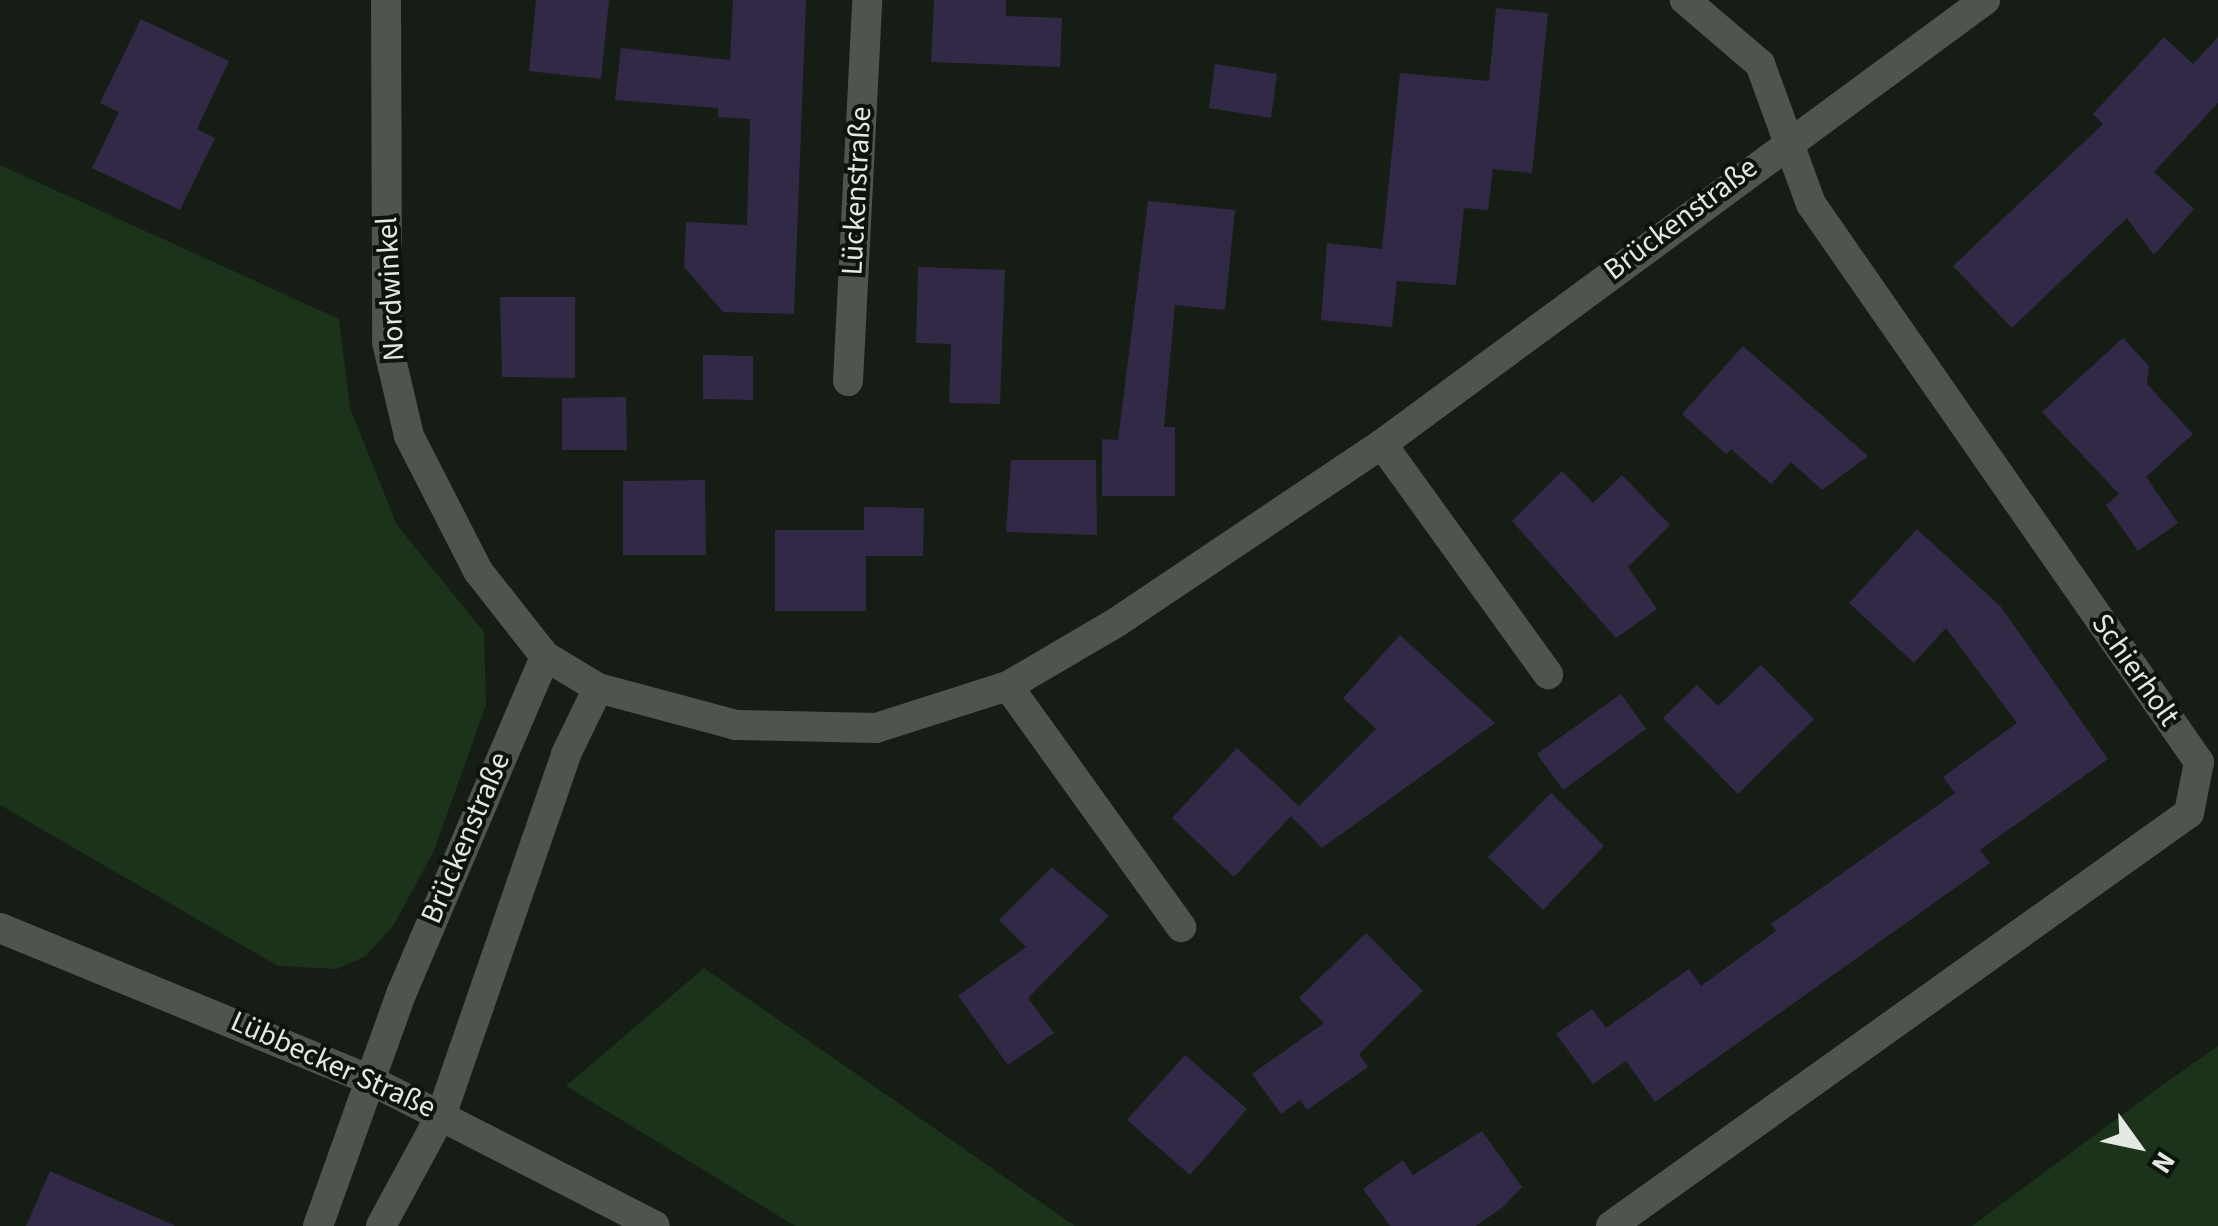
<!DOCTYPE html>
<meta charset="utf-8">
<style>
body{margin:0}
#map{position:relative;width:2218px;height:1226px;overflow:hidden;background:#151d15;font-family:"Source Sans 3",sans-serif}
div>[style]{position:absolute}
.green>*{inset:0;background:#1b321b}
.building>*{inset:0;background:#322947}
.street>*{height:30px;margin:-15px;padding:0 15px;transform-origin:15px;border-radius:15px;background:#4f544f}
span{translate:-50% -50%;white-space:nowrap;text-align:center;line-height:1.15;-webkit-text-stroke:8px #0c140c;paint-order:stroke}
.street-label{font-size:30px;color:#e3e8e2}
.north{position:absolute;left:2088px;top:1096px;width:100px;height:100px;-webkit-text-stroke:8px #0c140c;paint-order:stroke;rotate:123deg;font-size:28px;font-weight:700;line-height:40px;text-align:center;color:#e3e8e2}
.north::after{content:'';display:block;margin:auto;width:35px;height:45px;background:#e3e8e2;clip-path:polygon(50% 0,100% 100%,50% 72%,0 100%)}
</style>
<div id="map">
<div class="green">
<div style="clip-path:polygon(0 165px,339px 319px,350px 408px,397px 525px,484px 632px,486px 705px,434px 851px,393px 926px,366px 956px,337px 969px,278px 966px,0 805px)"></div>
<div style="clip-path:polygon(704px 968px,1075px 1226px,795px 1226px,566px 1086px)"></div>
<div style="clip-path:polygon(2218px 1046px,2218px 1226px,1972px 1226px,2165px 1083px)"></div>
</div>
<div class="building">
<div style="clip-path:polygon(536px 0,609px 0,601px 79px,529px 71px)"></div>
<div style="clip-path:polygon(733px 0,806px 0,794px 314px,723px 312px,684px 267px,686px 222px,747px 225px,750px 119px,718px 117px,718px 108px,615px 100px,621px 48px,730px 60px)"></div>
<div style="clip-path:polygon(934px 0,1006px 0,1006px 16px,1062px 18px,1060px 67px,931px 62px)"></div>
<div style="clip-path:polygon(1496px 8px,1548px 13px,1532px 173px,1493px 169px,1488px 210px,1464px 208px,1456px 285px,1397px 281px,1392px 327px,1321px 320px,1327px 243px,1382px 249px,1400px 73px,1489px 81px)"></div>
<div style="clip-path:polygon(141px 19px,229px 61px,197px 129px,215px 138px,180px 210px,92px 168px,119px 112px,100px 103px)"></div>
<div style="clip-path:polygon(2164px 37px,2193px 64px,2218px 37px,2218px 103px,2154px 172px,2194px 209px,2154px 255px,2127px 218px,2012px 328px,1953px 266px,2103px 124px,2093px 114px)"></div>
<div style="clip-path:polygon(1215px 64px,1277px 74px,1271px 118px,1209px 108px)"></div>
<div style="clip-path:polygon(1148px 201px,1235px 210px,1225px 310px,1175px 305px,1164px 427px,1175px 427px,1175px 496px,1102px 496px,1102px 439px,1118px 440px)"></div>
<div style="clip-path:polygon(918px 267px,1005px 270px,1000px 404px,949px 403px,951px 344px,916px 343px)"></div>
<div style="clip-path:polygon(500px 297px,575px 297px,575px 378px,502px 377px)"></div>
<div style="clip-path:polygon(2123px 338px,2149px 366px,2147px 384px,2193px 434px,2146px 477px,2178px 523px,2138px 551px,2106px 505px,2119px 494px,2042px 412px)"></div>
<div style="clip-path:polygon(1743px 346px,1868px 456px,1822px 490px,1791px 462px,1771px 484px,1731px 449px,1726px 454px,1682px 414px)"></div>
<div style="clip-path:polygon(703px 355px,753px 356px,753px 400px,703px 399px)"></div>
<div style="clip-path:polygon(626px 397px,627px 450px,562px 450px,562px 398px)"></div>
<div style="clip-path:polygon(1011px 460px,1096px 460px,1097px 535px,1006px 532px)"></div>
<div style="clip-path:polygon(1562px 471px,1593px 503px,1622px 475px,1670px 525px,1628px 567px,1657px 609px,1616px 638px,1512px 521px)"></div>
<div style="clip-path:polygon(705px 480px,706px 555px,623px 555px,623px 481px)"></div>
<div style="clip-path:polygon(864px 507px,924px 508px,923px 556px,866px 556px,866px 611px,775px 611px,775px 530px,864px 530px)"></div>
<div style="clip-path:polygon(1917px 529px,2001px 607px,2108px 759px,1980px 850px,1990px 863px,1655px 1102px,1626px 1061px,1593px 1084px,1556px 1034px,1592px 1009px,1606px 1028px,1689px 969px,1701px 986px,1776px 931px,1771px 924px,1955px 793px,1943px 777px,2017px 723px,1946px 628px,1914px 663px,1849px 603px)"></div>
<div style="clip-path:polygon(1400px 635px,1495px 723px,1322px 848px,1291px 816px,1234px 877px,1172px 818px,1237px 748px,1299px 806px,1376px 729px,1343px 698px)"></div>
<div style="clip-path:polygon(1761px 665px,1814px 719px,1738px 794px,1663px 718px,1697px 685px,1718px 706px)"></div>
<div style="clip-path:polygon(1621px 694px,1646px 729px,1563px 790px,1537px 754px)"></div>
<div style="clip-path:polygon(1551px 793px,1604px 846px,1543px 910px,1488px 857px)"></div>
<div style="clip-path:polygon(1052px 867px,1109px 916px,1028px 998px,1054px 1033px,1008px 1065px,958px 996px,1026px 947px,999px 920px)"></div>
<div style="clip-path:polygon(1366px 933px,1423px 991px,1359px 1054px,1368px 1067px,1307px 1110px,1300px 1100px,1281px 1114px,1252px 1074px,1324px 1023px,1299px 998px)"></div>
<div style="clip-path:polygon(1185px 1055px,1247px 1109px,1190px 1175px,1127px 1120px)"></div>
<div style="clip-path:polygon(1482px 1131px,1522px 1187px,1503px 1207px,1476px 1226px,1390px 1226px,1363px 1189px,1403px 1160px,1413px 1175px)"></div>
<div style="clip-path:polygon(50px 1171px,176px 1226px,26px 1226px)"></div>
</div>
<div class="street">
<div style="left:386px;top:0;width:342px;rotate:89.8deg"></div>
<div style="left:387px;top:342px;width:97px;rotate:76.8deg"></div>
<div style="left:409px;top:436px;width:152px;rotate:62.9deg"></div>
<div style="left:478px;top:571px;width:108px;rotate:51.8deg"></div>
<div style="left:545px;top:656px;width:62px;rotate:31.1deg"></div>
<div style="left:598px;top:688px;width:143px;rotate:15deg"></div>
<div style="left:736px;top:725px;width:140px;rotate:1.2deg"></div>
<div style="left:876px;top:728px;width:139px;rotate:-17.7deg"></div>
<div style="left:1008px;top:686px;width:126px;rotate:-30.4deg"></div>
<div style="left:1117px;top:622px;width:319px;rotate:-33.9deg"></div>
<div style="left:1382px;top:444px;width:749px;rotate:-36.36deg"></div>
<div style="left:848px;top:381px;width:381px;rotate:-87.1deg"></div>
<div style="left:1382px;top:444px;width:284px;rotate:54.2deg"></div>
<div style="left:1008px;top:686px;width:297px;rotate:54.3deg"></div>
<div style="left:0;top:928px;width:398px;rotate:22.3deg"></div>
<div style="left:368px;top:1079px;width:322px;rotate:27.1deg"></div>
<div style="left:318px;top:1226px;width:249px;rotate:-70.3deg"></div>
<div style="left:402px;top:992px;width:365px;rotate:-66.9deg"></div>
<div style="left:381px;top:1226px;width:128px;rotate:-61.6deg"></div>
<div style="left:442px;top:1113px;width:380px;rotate:-70.9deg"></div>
<div style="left:566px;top:754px;width:73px;rotate:-64.1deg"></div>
<div style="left:1611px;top:1226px;width:710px;rotate:-35.55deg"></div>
<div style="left:2189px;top:813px;width:52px;rotate:-78.9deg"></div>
<div style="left:2199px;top:762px;width:680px;rotate:-124.81deg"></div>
<div style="left:1811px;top:204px;width:149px;rotate:-110deg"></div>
<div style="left:1760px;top:64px;width:99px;rotate:-139.5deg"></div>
</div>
<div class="street-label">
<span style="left:857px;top:191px;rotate:-87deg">Lückenstraße</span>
<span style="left:1681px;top:219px;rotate:-37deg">Brückenstraße</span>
<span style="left:391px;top:289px;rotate:-93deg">Nordwinkel</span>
<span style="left:2135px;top:670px;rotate:55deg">Schierholt</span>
<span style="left:466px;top:838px;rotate:-67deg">Brückenstraße</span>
<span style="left:333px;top:1065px;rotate:24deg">Lübbecker Straße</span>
</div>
<div class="north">N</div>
</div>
